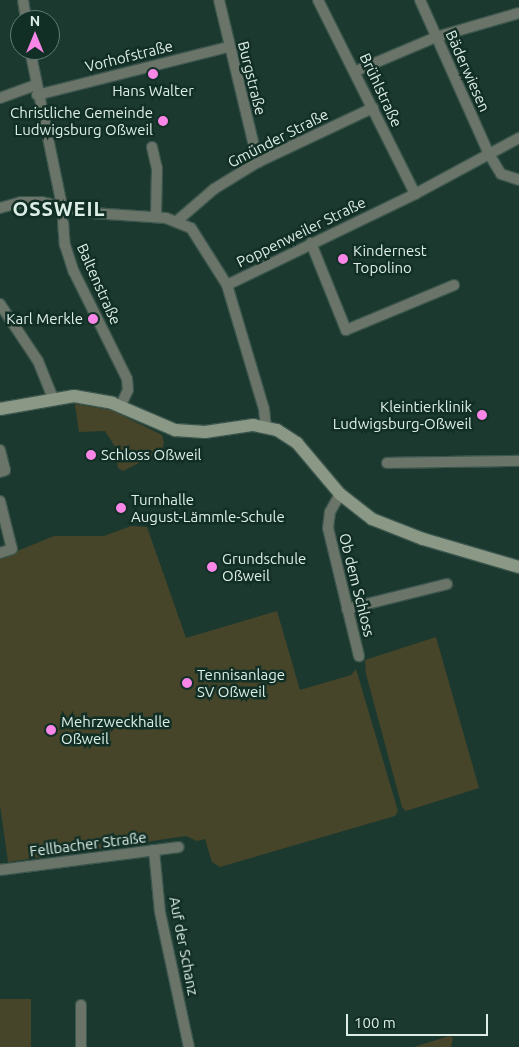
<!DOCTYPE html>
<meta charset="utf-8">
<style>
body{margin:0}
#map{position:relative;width:519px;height:1047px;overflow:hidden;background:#1c3930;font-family:Ubuntu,sans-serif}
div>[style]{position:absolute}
.green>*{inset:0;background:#464529}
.roads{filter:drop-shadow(1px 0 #3b564d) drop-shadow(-1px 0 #3b564d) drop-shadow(0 1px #3b564d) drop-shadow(0 -1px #3b564d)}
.street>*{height:10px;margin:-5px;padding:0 5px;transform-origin:5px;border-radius:5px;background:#6b7468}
.secondary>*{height:12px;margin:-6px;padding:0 6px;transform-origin:6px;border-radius:6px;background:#8b9886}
.dots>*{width:14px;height:14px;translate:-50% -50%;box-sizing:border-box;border:2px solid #122f26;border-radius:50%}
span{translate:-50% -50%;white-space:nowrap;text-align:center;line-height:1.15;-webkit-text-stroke:5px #122f26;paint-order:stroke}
.street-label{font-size:15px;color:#ddeee7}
.poi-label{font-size:15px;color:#ddeee7}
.right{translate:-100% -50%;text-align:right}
.left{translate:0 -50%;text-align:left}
.district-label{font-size:20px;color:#ddeee7;font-weight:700;letter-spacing:1px}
.north{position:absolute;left:10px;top:10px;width:50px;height:50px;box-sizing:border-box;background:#122f26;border:1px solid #637b73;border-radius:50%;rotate:0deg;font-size:14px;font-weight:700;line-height:20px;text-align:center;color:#ddeee7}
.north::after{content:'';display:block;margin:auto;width:18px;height:22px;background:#fa87e7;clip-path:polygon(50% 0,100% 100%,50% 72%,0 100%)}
.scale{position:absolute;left:346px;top:1014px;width:142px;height:22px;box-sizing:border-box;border:2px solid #ddeee7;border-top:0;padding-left:6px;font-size:15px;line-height:18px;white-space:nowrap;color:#ddeee7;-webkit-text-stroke:4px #122f26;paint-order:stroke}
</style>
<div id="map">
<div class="green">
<div style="clip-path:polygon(75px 404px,111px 410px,162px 435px,164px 443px,161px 452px,123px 471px,118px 468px,114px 445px,105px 431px,79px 432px)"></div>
<div style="clip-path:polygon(131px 526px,147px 527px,186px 638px,277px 611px,300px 690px,351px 675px,356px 669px,398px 811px,395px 816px,220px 867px,212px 862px,205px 839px,197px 841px,186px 836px,8px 862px,0 805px,0 558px,54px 536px,104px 536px)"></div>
<div style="clip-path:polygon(436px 637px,479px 788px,406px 811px,402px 807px,366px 674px,365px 660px)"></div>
<div style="clip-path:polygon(0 999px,31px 999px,31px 1047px,0 1047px)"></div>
<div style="clip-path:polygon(449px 1036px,453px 1038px,451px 1047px,414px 1047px)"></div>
</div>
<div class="roads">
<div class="street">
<div style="left:23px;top:0;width:20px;rotate:81deg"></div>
<div style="left:219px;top:0;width:167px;rotate:76.5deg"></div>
<div style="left:318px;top:0;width:217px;rotate:63.4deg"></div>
<div style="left:420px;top:0;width:169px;rotate:65.9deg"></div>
<div style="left:489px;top:154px;width:23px;rotate:59deg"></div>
<div style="left:501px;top:174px;width:19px;rotate:18deg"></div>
<div style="left:30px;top:50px;width:159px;rotate:78.4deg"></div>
<div style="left:62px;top:206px;width:39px;rotate:86deg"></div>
<div style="left:65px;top:245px;width:28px;rotate:72deg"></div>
<div style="left:74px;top:272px;width:119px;rotate:63.6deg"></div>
<div style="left:127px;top:379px;width:11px;rotate:85deg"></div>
<div style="left:128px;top:390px;width:19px;rotate:115deg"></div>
<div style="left:356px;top:71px;width:87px;rotate:-23deg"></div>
<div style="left:436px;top:37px;width:86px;rotate:-16.1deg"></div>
<div style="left:37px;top:95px;width:197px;rotate:-14.1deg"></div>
<div style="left:0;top:98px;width:38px;rotate:-20deg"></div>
<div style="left:152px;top:147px;width:22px;rotate:77deg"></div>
<div style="left:157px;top:168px;width:49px;rotate:91.2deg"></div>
<div style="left:0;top:208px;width:22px;rotate:-16deg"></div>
<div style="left:21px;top:202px;width:20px"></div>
<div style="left:41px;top:202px;width:52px;rotate:12.2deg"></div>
<div style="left:92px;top:213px;width:74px;rotate:3.9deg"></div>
<div style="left:166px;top:218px;width:27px;rotate:22deg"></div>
<div style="left:191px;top:228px;width:67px;rotate:57.7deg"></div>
<div style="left:227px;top:285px;width:129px;rotate:73.4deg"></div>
<div style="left:264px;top:409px;width:18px;rotate:84deg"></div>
<div style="left:177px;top:221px;width:49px;rotate:-40.9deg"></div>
<div style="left:214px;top:189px;width:52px;rotate:-31.5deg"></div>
<div style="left:258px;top:162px;width:127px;rotate:-25.2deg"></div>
<div style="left:311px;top:243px;width:94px;rotate:68.1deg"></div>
<div style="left:346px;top:330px;width:117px;rotate:-22.6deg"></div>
<div style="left:227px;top:285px;width:209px;rotate:-25.8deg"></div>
<div style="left:415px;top:194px;width:118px;rotate:-28.3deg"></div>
<div style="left:0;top:304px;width:69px;rotate:56.3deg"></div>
<div style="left:38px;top:361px;width:40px;rotate:68deg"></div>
<div style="left:0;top:450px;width:21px;rotate:76deg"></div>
<div style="left:5px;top:470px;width:5px;rotate:158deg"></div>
<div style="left:387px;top:463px;width:132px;rotate:-0.9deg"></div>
<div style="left:340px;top:494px;width:21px;rotate:119deg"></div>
<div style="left:330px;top:512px;width:16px;rotate:97deg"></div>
<div style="left:328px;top:528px;width:132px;rotate:76.4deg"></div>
<div style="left:0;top:501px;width:49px;rotate:76deg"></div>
<div style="left:12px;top:549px;width:13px;rotate:162deg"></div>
<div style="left:347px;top:609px;width:103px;rotate:-14deg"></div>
<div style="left:154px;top:850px;width:62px;rotate:84.5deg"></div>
<div style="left:160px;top:912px;width:138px;rotate:77.9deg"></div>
<div style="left:0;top:870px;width:180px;rotate:-7.3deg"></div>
<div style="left:81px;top:1047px;width:42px;rotate:-90deg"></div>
</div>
<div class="secondary">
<div style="left:0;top:409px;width:75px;rotate:-10deg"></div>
<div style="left:74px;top:396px;width:39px;rotate:10deg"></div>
<div style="left:112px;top:403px;width:69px;rotate:23.2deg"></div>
<div style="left:175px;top:430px;width:30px;rotate:4deg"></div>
<div style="left:205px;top:432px;width:49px;rotate:-8.3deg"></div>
<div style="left:253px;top:425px;width:25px;rotate:12deg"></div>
<div style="left:277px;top:430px;width:24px;rotate:33deg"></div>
<div style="left:297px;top:443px;width:67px;rotate:49.9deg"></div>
<div style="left:340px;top:494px;width:41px;rotate:38deg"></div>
<div style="left:372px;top:519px;width:55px;rotate:21.4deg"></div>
<div style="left:423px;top:539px;width:100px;rotate:16.3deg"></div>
</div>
</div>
<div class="dots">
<div style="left:153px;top:74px;background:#fa87e7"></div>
<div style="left:163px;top:121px;background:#fa87e7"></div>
<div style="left:343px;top:259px;background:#fa87e7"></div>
<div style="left:93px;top:319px;background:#fa87e7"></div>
<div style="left:482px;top:415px;background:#fa87e7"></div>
<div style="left:91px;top:455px;background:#fa87e7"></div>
<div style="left:121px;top:508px;background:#fa87e7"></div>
<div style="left:212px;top:567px;background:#fa87e7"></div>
<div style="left:187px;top:683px;background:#fa87e7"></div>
<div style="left:51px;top:730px;background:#fa87e7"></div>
</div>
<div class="street-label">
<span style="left:129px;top:56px;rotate:-14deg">Vorhofstraße</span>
<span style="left:468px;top:71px;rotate:66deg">Bäderwiesen</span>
<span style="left:252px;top:78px;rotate:76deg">Burgstraße</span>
<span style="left:381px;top:90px;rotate:65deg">Brühlstraße</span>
<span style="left:278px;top:138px;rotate:-27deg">Gmünder Straße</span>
<span style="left:301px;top:232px;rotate:-26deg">Poppenweiler Straße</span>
<span style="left:99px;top:284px;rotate:66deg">Baltenstraße</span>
<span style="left:357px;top:585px;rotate:76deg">Ob dem Schloss</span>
<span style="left:88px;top:844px;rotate:-7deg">Fellbacher Straße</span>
<span style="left:184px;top:946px;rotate:79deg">Auf der Schanz</span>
</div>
<div class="poi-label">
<span style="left:153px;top:91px">Hans Walter</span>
<span class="right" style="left:153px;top:121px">Christliche Gemeinde<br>Ludwigsburg Oßweil</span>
<span class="left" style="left:353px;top:259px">Kindernest<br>Topolino</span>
<span class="right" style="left:83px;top:319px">Karl Merkle</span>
<span class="right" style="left:472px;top:415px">Kleintierklinik<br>Ludwigsburg-Oßweil</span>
<span class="left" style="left:101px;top:455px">Schloss Oßweil</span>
<span class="left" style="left:131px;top:508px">Turnhalle<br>August-Lämmle-Schule</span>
<span class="left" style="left:222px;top:567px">Grundschule<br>Oßweil</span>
<span class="left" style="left:197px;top:683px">Tennisanlage<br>SV Oßweil</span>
<span class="left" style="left:61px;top:730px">Mehrzweckhalle<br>Oßweil</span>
</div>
<div class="district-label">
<span style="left:59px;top:208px">OSSWEIL</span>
</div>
<div class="north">N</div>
<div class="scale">100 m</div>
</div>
